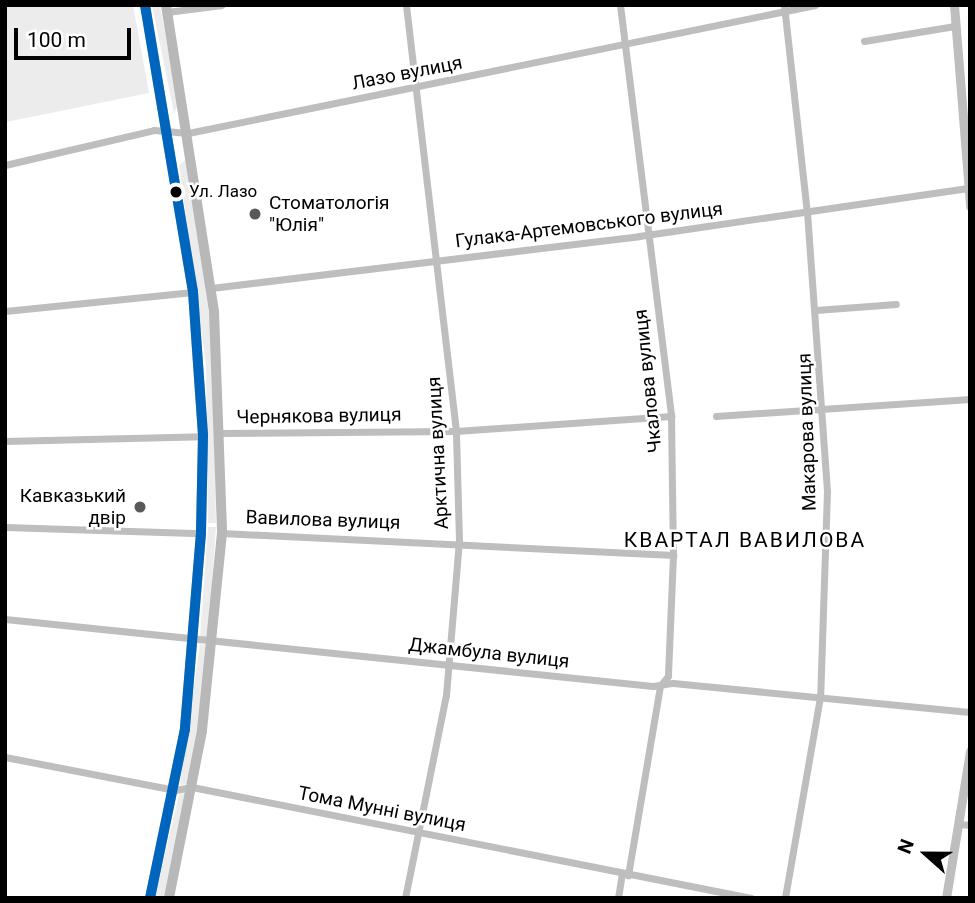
<!DOCTYPE html>
<meta charset="utf-8">
<style>
body{margin:0}
#map{position:relative;width:975px;height:903px;overflow:hidden;background:#fff;font-family:Roboto,sans-serif}
div>[style]{position:absolute}
.green>*{inset:0;background:#ececec}
.minor>*{height:7px;margin:-3.5px;padding:0 3.5px;transform-origin:3.5px;border-radius:3.5px;background:#bebebe}
.tertiary>*{height:9px;margin:-4.5px;padding:0 4.5px;transform-origin:4.5px;border-radius:4.5px;background:#bebebe}
.secondary>*{height:10px;margin:-5px;padding:0 5px;transform-origin:5px;border-radius:5px;background:#b8b8b8}
.bus-1>*{height:10px;margin:-5px;padding:0 5px;transform-origin:5px;border-radius:5px;background:#0065bd}
.dots>*{width:19px;height:19px;translate:-50% -50%;box-sizing:border-box;border:4px solid #fff;border-radius:50%}
span{translate:-50% -50%;white-space:nowrap;text-align:center;line-height:1.15;-webkit-text-stroke:5px #fff;paint-order:stroke}
.bus-label{font-size:17px;color:#000}
.left{translate:0 -50%;text-align:left}
.street-label{font-size:19px;color:#000}
.poi-label{font-size:19px;color:#000}
.right{translate:-100% -50%;text-align:right}
.neighbourhood-label{font-size:21px;color:#000;letter-spacing:2px}
.frame{position:absolute;inset:0;border:7px solid #000;pointer-events:none}
.north{position:absolute;left:891px;top:819px;width:70px;height:70px;-webkit-text-stroke:5px #fff;paint-order:stroke;rotate:291deg;font-size:19px;font-weight:700;line-height:28px;text-align:center;color:#000}
.north::after{content:'';display:block;margin:auto;width:24px;height:32px;background:#000;clip-path:polygon(50% 0,100% 100%,50% 72%,0 100%)}
.scale{position:absolute;left:14px;top:28px;width:117px;height:32px;box-sizing:border-box;border:4px solid #000;border-top:0;padding-left:9px;font-size:21px;line-height:24px;white-space:nowrap;color:#000;-webkit-text-stroke:5px #fff;paint-order:stroke}
</style>
<div id="map">
<div class="green">
<div style="clip-path:polygon(5px 5px,133px 5px,149px 93px,6px 122px)"></div>
<div style="clip-path:polygon(152px 5px,160px 5px,178px 105px,174px 113px)"></div>
<div style="clip-path:polygon(186px 159px,212px 334px,216px 523px,208px 523px,206px 365px,179px 165px)"></div>
<div style="clip-path:polygon(208px 527px,216px 527px,208px 639px,200px 638px)"></div>
<div style="clip-path:polygon(200px 644px,208px 645px,197px 732px,188px 784px,180px 785px)"></div>
<div style="clip-path:polygon(187px 792px,164px 898px,155px 898px,179px 794px)"></div>
</div>
<div class="minor">
<div style="left:620px;top:5px;width:414px;rotate:82.9deg"></div>
<div style="left:671px;top:416px;width:139px;rotate:89.2deg"></div>
<div style="left:673px;top:555px;width:121px;rotate:92.4deg"></div>
<div style="left:668px;top:676px;width:13px;rotate:129deg"></div>
<div style="left:660px;top:686px;width:192px;rotate:99.6deg"></div>
<div style="left:784px;top:5px;width:208px;rotate:83.7deg"></div>
<div style="left:807px;top:212px;width:280px;rotate:85.9deg"></div>
<div style="left:827px;top:491px;width:206px;rotate:91.9deg"></div>
<div style="left:820px;top:697px;width:204px;rotate:99.9deg"></div>
<div style="left:167px;top:12px;width:55px;rotate:-7.3deg"></div>
<div style="left:864px;top:41px;width:92px;rotate:-9.4deg"></div>
<div style="left:5px;top:165px;width:153px;rotate:-13.2deg"></div>
<div style="left:154px;top:130px;width:34px;rotate:5deg"></div>
<div style="left:188px;top:133px;width:640px;rotate:-11.54deg"></div>
<div style="left:211px;top:288px;width:431px;rotate:-6.9deg"></div>
<div style="left:639px;top:236px;width:334px;rotate:-8.3deg"></div>
<div style="left:816px;top:310px;width:80px;rotate:-4.3deg"></div>
<div style="left:5px;top:311px;width:189px;rotate:-5.8deg"></div>
<div style="left:716px;top:416px;width:255px;rotate:-3.8deg"></div>
<div style="left:220px;top:433px;width:236px;rotate:-0.5deg"></div>
<div style="left:456px;top:431px;width:216px;rotate:-4deg"></div>
<div style="left:5px;top:441px;width:198px;rotate:-1.4deg"></div>
<div style="left:5px;top:527px;width:196px;rotate:1.8deg"></div>
<div style="left:222px;top:533px;width:452px;rotate:2.8deg"></div>
<div style="left:5px;top:619px;width:651px;rotate:5.9deg"></div>
<div style="left:653px;top:686px;width:20px;rotate:-9deg"></div>
<div style="left:673px;top:683px;width:298px;rotate:5.6deg"></div>
<div style="left:5px;top:757px;width:173px;rotate:11deg"></div>
<div style="left:175px;top:790px;width:17px;rotate:-10deg"></div>
<div style="left:192px;top:787px;width:570px;rotate:11.23deg"></div>
<div style="left:960px;top:824px;width:10px;rotate:6deg"></div>
<div style="left:405px;top:898px;width:207px;rotate:-78.6deg"></div>
<div style="left:446px;top:695px;width:155px;rotate:-85.2deg"></div>
<div style="left:459px;top:541px;width:110px;rotate:-91.6deg"></div>
<div style="left:456px;top:431px;width:429px;rotate:-96.7deg"></div>
<div style="left:618px;top:898px;width:24px;rotate:-81deg"></div>
</div>
<div class="tertiary">
<div style="left:954px;top:5px;width:202px;rotate:85.4deg"></div>
<div style="left:946px;top:898px;width:149px;rotate:-80.7deg"></div>
</div>
<div class="secondary">
<div style="left:145px;top:5px;width:291px;rotate:80.5deg"></div>
<div style="left:193px;top:292px;width:144px;rotate:86deg"></div>
<div style="left:203px;top:436px;width:97px;rotate:91.2deg"></div>
<div style="left:201px;top:533px;width:197px;rotate:94.7deg"></div>
<div style="left:185px;top:729px;width:173px;rotate:101.7deg"></div>
<div style="left:166px;top:5px;width:311px;rotate:81.1deg"></div>
<div style="left:214px;top:312px;width:221px;rotate:87.9deg"></div>
<div style="left:222px;top:533px;width:199px;rotate:95.8deg"></div>
<div style="left:202px;top:731px;width:170px;rotate:101.2deg"></div>
</div>
<div class="bus-1">
<div style="left:145px;top:5px;width:291px;rotate:80.5deg"></div>
<div style="left:193px;top:292px;width:144px;rotate:86deg"></div>
<div style="left:203px;top:436px;width:97px;rotate:91.2deg"></div>
<div style="left:201px;top:533px;width:197px;rotate:94.7deg"></div>
<div style="left:185px;top:729px;width:173px;rotate:101.7deg"></div>
</div>
<div class="dots">
<div style="left:176px;top:192px;background:#000"></div>
<div style="left:255px;top:214px;background:#595959"></div>
<div style="left:140px;top:507px;background:#595959"></div>
</div>
<div class="bus-label">
<span class="left" style="left:189px;top:192px">Ул. Лазо</span>
</div>
<div class="street-label">
<span style="left:407px;top:73px;rotate:-11deg">Лазо вулиця</span>
<span style="left:589px;top:225px;rotate:-7deg">Гулака-Артемовського вулиця</span>
<span style="left:648px;top:381px;rotate:-96deg">Чкалова вулиця</span>
<span style="left:319px;top:416px;rotate:-1deg">Чернякова вулиця</span>
<span style="left:807px;top:432px;rotate:-92deg">Макарова вулиця</span>
<span style="left:438px;top:453px;rotate:-93deg">Арктична вулиця</span>
<span style="left:323px;top:520px;rotate:2deg">Вавилова вулиця</span>
<span style="left:489px;top:653px;rotate:6deg">Джамбула вулиця</span>
<span style="left:382px;top:809px;rotate:11deg">Тома Мунні вулиця</span>
</div>
<div class="poi-label">
<span class="left" style="left:269px;top:214px">Стоматологія<br>"Юлія"</span>
<span class="right" style="left:126px;top:507px">Кавказький<br>двір</span>
</div>
<div class="neighbourhood-label">
<span style="left:745px;top:540px">КВАРТАЛ ВАВИЛОВА</span>
</div>
<div class="frame"></div>
<div class="north">N</div>
<div class="scale">100 m</div>
</div>
